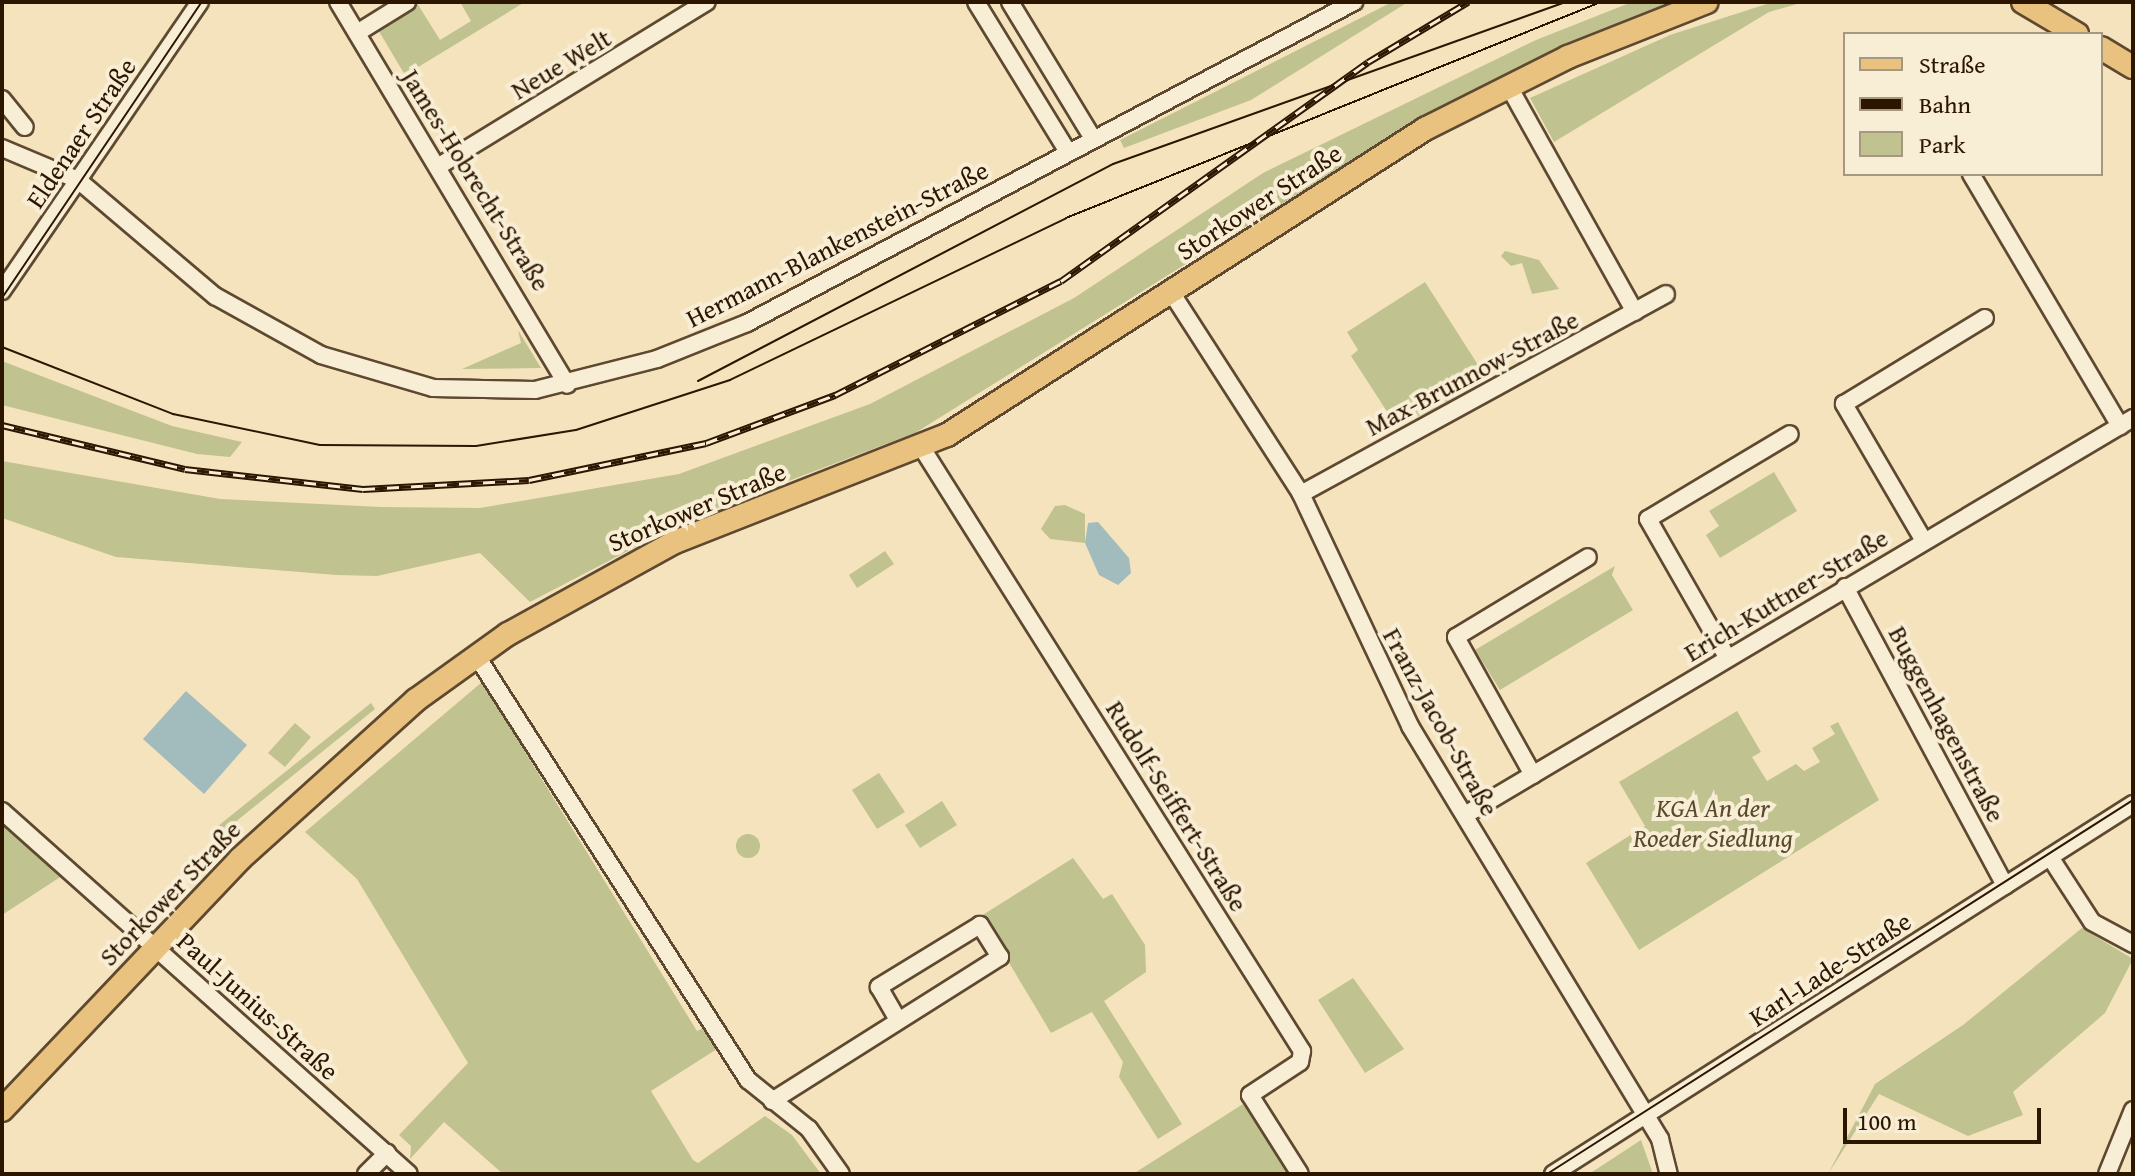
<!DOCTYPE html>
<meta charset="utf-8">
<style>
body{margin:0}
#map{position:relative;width:2135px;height:1176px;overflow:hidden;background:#f5e3be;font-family:"Gentium Book Plus",serif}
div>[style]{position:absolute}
.green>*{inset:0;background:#c0c38f}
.round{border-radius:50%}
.water>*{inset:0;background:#a2bbbd}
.roads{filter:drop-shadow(2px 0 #5e4930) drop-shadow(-2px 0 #5e4930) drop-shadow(0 2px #5e4930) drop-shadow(0 -2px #5e4930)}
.minor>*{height:16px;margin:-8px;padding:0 8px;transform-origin:8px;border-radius:8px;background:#f8edd5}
.major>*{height:22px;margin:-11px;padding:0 11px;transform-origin:11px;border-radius:11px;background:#eac27f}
.tram>*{height:2px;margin:-1px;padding:0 1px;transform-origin:1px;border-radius:1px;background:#2c1600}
.rail>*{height:7px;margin-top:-3.5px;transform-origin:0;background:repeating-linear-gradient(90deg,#f8edd5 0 12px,#2c1600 0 24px);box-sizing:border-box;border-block:2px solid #2c1600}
span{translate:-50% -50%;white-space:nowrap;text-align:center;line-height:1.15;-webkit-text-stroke:8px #f8edd5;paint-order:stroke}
.street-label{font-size:26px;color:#2c1600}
.park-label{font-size:26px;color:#584a2b;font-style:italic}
.frame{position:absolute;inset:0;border:4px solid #2c1600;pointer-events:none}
.legend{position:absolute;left:1843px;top:32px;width:260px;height:144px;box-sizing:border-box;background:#f8edd5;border:2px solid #a69780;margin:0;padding:10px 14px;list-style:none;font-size:24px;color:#2c1600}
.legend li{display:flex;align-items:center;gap:16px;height:40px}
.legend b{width:40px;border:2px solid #a69780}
.scale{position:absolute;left:1843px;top:1108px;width:198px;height:36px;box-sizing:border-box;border:4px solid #2c1600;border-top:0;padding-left:10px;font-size:24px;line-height:28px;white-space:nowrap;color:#2c1600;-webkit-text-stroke:6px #f8edd5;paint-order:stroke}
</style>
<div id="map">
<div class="green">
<div style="clip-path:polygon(460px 2px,525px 2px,405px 75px,377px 28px,417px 3px,440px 40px,471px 21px)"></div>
<div style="clip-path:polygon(1392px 2px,1408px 2px,1251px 100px,1124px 148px,1120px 140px)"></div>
<div style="clip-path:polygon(1632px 2px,1681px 2px,1582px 39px,1410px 124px,915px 433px,693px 517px,530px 602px,480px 553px,377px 576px,336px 575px,116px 557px,2px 518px,2px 461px,220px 499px,381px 507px,480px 508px,679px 474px,870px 404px,1074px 298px,1263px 173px,1536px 40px)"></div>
<div style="clip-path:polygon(1773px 2px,1804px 2px,1769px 12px,1554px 142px,1530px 98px,1670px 35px)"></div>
<div style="clip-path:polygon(1505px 251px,1539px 260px,1559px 289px,1532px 294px,1522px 263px,1511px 266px,1501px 256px)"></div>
<div style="clip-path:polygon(1425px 282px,1489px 382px,1397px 427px,1351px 356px,1358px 350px,1347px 332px)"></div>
<div style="clip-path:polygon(518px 330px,541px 368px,462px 369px,521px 343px)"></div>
<div style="clip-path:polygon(2px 361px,172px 426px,242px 442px,230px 457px,197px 454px,2px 405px)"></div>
<div style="clip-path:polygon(1774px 472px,1797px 511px,1720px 558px,1706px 535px,1719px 526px,1709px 511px)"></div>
<div style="clip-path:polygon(1065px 505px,1085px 514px,1085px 543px,1050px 539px,1041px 529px,1055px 506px)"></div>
<div style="clip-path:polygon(885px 551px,894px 564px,857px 588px,849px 575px)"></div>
<div style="clip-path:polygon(1615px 566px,1612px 575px,1633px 610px,1500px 690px,1475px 650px)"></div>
<div style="clip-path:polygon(482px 682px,697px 1031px,704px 1028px,717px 1049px,651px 1091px,693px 1160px,698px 1163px,765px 1116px,792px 1135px,821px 1174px,503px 1174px,444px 1122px,410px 1159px,411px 1146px,399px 1135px,468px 1063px,357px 879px,305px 832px)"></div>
<div style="clip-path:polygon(371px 703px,375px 709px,218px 836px,213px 830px)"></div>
<div style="clip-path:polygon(1737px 711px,1761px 752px,1752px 757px,1767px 781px,1796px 764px,1804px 771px,1820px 762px,1812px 748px,1835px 734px,1830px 726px,1838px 722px,1879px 800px,1639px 950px,1586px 863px,1645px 826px,1619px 782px)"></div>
<div style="clip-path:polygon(295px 723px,311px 737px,285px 767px,268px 753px)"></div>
<div style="clip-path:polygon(879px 773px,905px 812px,877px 829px,852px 790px)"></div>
<div style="clip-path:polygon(942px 801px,957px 825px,920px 848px,905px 825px)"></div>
<div style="clip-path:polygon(2px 819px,65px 874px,2px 915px)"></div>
<div class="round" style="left:736px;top:834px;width:24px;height:24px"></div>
<div style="clip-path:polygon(1073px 858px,1103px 899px,1112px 894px,1145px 945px,1146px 972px,1104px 1001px,1182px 1124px,1158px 1139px,1119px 1077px,1123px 1062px,1092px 1012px,1051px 1033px,981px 916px)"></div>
<div style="clip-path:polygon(2082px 928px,2133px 959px,2105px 1013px,2013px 1092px,2023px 1115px,1968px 1136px,1879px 1094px,1828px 1174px,1875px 1084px,1963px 1025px)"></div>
<div style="clip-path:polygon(1353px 978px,1404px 1049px,1365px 1073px,1318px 1000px)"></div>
<div style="clip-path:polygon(1243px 1104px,1292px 1174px,1133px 1174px)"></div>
<div style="clip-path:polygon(1641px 1140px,1653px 1174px,1589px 1174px)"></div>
</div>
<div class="water">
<div style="clip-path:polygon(1098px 522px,1129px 558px,1131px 573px,1118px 585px,1099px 575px,1085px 543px,1088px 523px)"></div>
<div style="clip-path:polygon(186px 691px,247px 745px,204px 794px,143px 739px)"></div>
</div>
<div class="roads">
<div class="minor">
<div style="left:338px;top:2px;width:446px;rotate:59.1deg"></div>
<div style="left:976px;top:2px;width:172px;rotate:58.5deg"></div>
<div style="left:1010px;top:2px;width:156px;rotate:58.7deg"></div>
<div style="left:357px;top:33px;width:59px;rotate:-31.8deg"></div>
<div style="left:1508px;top:85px;width:260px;rotate:60.8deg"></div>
<div style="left:2px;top:99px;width:36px;rotate:51deg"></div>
<div style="left:2px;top:148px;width:82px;rotate:22.8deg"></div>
<div style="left:78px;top:180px;width:180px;rotate:40.3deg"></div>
<div style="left:215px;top:296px;width:121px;rotate:29.1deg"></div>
<div style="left:321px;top:355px;width:117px;rotate:16.4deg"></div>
<div style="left:433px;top:388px;width:102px;rotate:1.1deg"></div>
<div style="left:535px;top:390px;width:126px;rotate:-14.3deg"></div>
<div style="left:657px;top:359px;width:97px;rotate:-21.8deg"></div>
<div style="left:747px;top:323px;width:687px;rotate:-27.87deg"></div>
<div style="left:439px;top:166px;width:314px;rotate:-31.5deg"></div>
<div style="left:1971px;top:174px;width:293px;rotate:59.4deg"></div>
<div style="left:2px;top:291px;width:350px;rotate:-55.6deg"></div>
<div style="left:1171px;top:292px;width:240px;rotate:57.2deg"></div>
<div style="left:1301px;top:494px;width:256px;rotate:64.8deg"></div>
<div style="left:1410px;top:726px;width:483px;rotate:58.8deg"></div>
<div style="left:1660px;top:1139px;width:36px;rotate:76deg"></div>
<div style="left:922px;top:448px;width:713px;rotate:57.78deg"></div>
<div style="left:1302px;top:1051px;width:11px;rotate:100deg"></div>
<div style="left:1300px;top:1062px;width:60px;rotate:146.6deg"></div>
<div style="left:1250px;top:1095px;width:93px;rotate:57.7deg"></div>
<div style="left:1301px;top:494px;width:416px;rotate:-28.7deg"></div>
<div style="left:1924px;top:541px;width:159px;rotate:-120.3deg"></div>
<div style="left:1844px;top:404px;width:165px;rotate:-31.4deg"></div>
<div style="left:1845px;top:587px;width:339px;rotate:61.8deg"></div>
<div style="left:476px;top:655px;width:505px;rotate:57.38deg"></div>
<div style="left:748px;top:1080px;width:78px;rotate:38.8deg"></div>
<div style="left:809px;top:1129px;width:55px;rotate:54.6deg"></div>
<div style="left:1727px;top:657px;width:159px;rotate:-119.8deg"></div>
<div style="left:1648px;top:519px;width:165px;rotate:-30.9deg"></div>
<div style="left:1533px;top:775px;width:158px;rotate:-119.2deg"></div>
<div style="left:1456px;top:637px;width:154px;rotate:-31.2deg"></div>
<div style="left:2px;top:811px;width:545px;rotate:41.73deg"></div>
<div style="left:1465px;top:815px;width:777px;rotate:-30.72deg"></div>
<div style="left:2050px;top:857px;width:77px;rotate:57.1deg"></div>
<div style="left:2092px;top:922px;width:47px;rotate:28.2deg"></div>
<div style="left:772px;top:1101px;width:270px;rotate:-32.3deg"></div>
<div style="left:1000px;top:957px;width:38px;rotate:-122deg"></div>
<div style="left:980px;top:925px;width:119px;rotate:148.5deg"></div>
<div style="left:879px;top:987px;width:38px;rotate:60deg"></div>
<div style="left:366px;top:1174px;width:30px;rotate:-45deg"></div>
<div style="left:1553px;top:1174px;width:688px;rotate:-32.54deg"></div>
<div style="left:2107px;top:1174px;width:69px;rotate:-67.9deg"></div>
</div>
<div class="major">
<div style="left:2023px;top:2px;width:63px;rotate:30.7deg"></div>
<div style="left:2101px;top:48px;width:37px;rotate:31deg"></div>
<div style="left:2px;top:1110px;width:346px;rotate:-46.5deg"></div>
<div style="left:240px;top:859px;width:237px;rotate:-42.1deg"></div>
<div style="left:416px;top:700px;width:113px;rotate:-35.7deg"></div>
<div style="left:508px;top:634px;width:191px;rotate:-28.9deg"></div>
<div style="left:675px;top:542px;width:292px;rotate:-21.5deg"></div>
<div style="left:947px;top:435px;width:568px;rotate:-32.63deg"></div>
<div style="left:1425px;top:129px;width:160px;rotate:-26.7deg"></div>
<div style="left:1568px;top:57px;width:149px;rotate:-21.6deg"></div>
</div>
</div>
<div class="tram">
<div style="left:2px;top:298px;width:357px;rotate:-56deg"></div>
<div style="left:2px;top:347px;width:184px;rotate:21.4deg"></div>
<div style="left:173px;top:414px;width:150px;rotate:11.9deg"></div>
<div style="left:320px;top:445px;width:156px;rotate:0.4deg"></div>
<div style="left:476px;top:446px;width:101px;rotate:-9.1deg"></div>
<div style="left:576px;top:430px;width:162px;rotate:-18deg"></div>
<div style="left:730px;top:380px;width:373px;rotate:-25.7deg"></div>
<div style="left:1066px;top:218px;width:577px;rotate:-21.99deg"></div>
<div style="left:698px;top:381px;width:468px;rotate:-27.6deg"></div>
<div style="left:1113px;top:164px;width:480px;rotate:-19.7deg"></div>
<div style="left:1547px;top:1174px;width:695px;rotate:-32.55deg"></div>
</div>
<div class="rail">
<div style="left:2px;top:425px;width:188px;rotate:13.5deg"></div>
<div style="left:185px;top:469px;width:179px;rotate:6.4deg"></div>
<div style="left:363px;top:489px;width:166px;rotate:-3.1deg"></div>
<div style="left:529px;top:480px;width:181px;rotate:-11.8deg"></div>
<div style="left:706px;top:443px;width:138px;rotate:-20.4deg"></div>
<div style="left:835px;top:395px;width:253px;rotate:-26.8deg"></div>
<div style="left:1061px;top:281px;width:377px;rotate:-35.5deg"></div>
<div style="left:1368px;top:62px;width:117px;rotate:-31deg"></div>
</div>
<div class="street-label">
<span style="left:561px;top:64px;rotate:-31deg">Neue Welt</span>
<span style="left:81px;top:133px;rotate:-56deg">Eldenaer Straße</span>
<span style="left:476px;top:180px;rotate:58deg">James-Hobrecht-Straße</span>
<span style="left:1259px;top:202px;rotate:-33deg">Storkower Straße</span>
<span style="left:837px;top:244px;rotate:-27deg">Hermann-Blankenstein-Straße</span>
<span style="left:1472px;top:373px;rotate:-28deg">Max-Brunnow-Straße</span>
<span style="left:697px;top:507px;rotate:-23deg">Storkower Straße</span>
<span style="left:1786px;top:595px;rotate:-31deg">Erich-Kuttner-Straße</span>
<span style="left:1441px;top:722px;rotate:61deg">Franz-Jacob-Straße</span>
<span style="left:1947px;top:724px;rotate:62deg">Buggenhagenstraße</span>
<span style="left:1177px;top:806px;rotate:58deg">Rudolf-Seiffert-Straße</span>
<span style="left:170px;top:893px;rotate:-46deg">Storkower Straße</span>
<span style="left:1830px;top:969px;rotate:-33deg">Karl-Lade-Straße</span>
<span style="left:258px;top:1006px;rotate:42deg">Paul-Junius-Straße</span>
</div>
<div class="park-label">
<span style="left:1713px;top:823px">KGA An der<br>Roeder Siedlung</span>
</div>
<div class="frame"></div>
<ul class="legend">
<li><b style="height:10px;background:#eac27f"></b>Straße</li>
<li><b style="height:10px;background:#2c1600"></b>Bahn</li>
<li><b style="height:22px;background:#c0c38f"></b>Park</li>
</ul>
<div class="scale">100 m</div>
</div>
